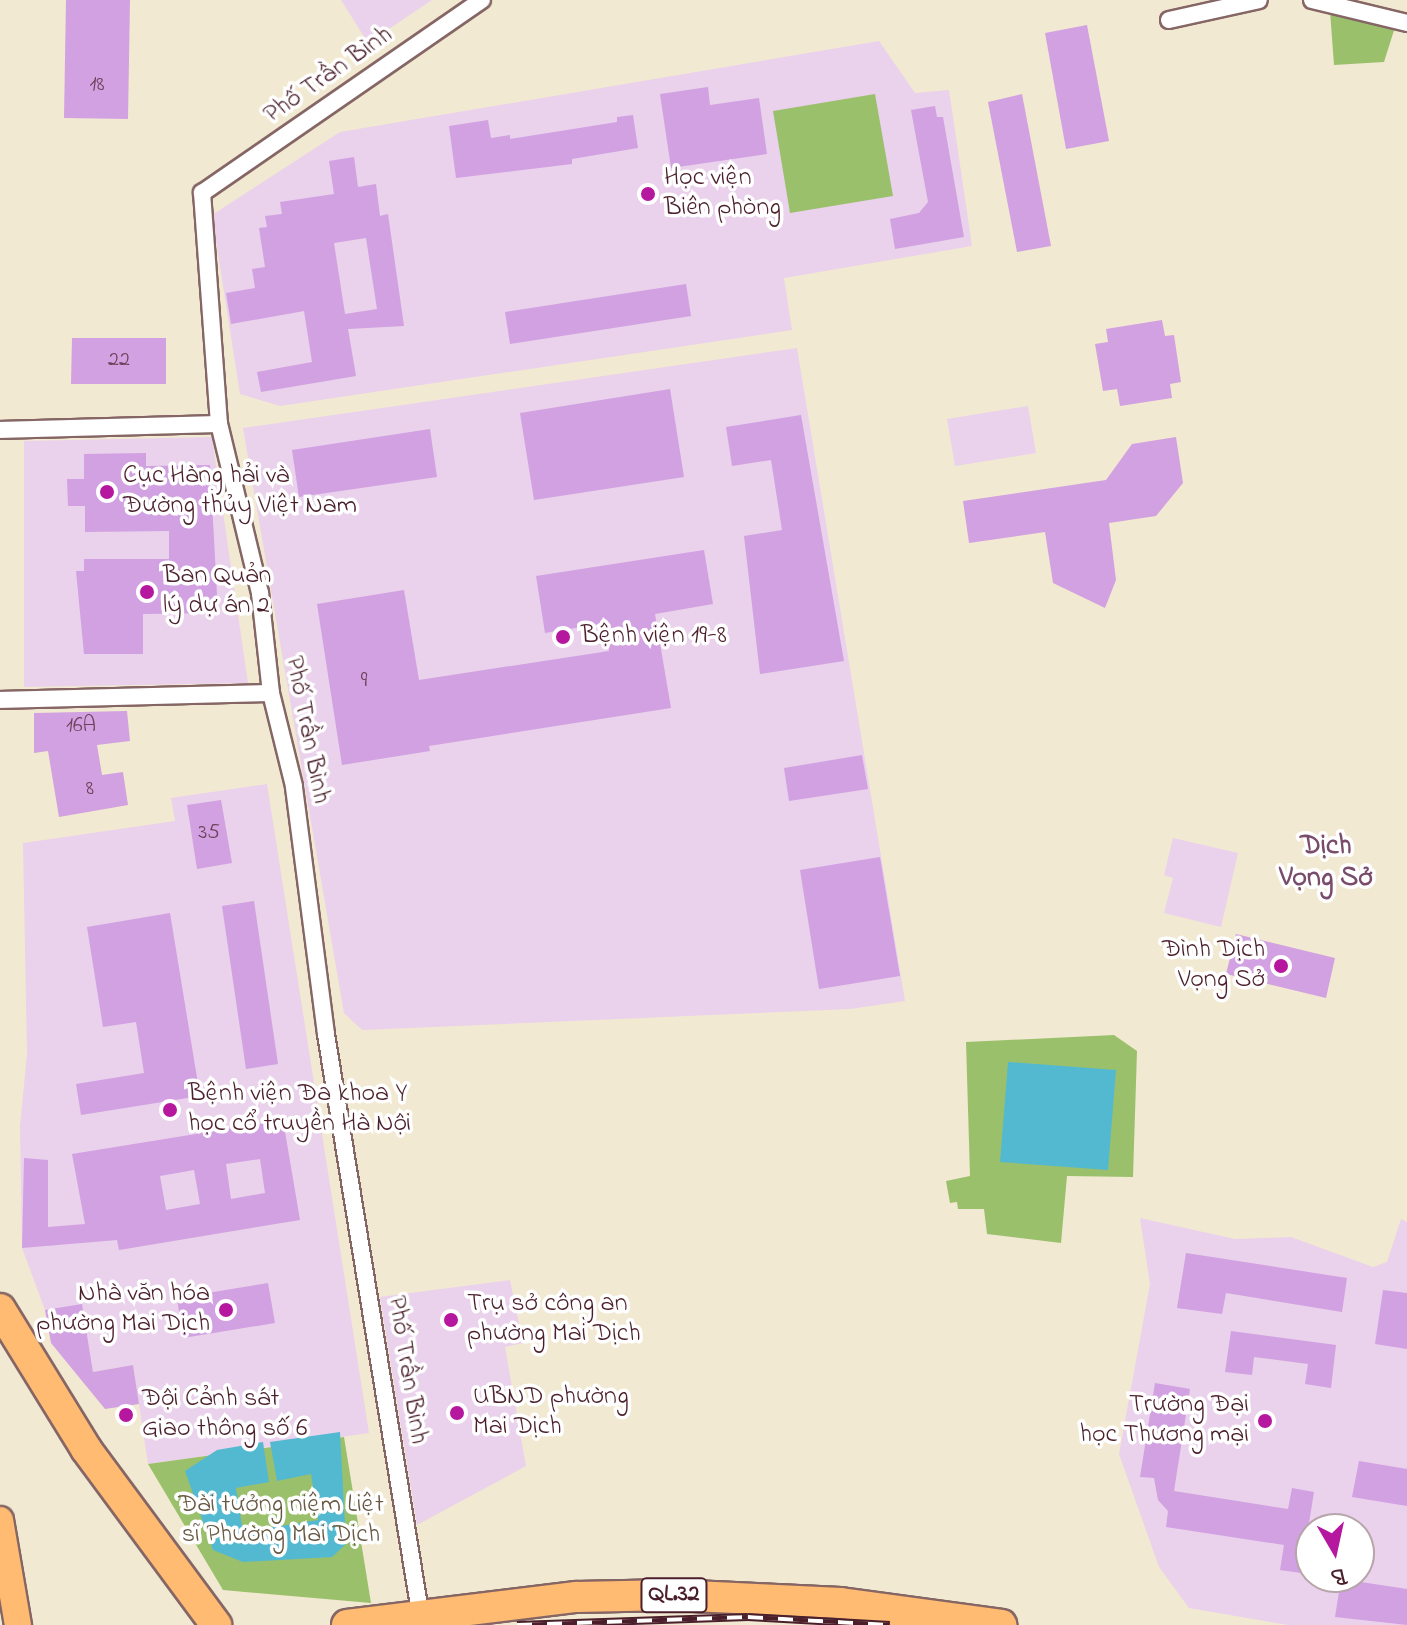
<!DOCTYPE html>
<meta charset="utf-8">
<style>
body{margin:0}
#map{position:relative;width:1407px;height:1625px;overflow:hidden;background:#f2e9d2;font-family:"Indie Flower",sans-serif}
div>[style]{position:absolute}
.built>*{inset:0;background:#ead1ec}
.green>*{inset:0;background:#9ac06c}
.water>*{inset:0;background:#53b9d1}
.building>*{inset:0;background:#d1a1e1}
.roads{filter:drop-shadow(2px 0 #856665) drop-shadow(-2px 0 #856665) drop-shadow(0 2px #856665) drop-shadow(0 -2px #856665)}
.street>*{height:16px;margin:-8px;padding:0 8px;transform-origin:8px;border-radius:8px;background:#fff}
.primary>*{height:26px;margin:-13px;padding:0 13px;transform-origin:13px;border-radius:13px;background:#ffbb71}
.highway>*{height:30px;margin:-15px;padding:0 15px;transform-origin:15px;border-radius:15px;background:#ffbb71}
.rail>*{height:8px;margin-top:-4px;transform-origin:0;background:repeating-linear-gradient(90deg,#fff 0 15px,#4a1f2b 0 30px);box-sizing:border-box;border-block:2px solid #4a1f2b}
.dots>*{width:22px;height:22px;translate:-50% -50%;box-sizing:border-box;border:4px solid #fff;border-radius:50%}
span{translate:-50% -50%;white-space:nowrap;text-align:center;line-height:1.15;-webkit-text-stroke:7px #fff;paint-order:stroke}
.number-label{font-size:22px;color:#6c4058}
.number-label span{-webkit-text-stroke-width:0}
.shield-label span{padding:2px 6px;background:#fff;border:2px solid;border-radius:6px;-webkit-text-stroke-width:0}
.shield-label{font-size:24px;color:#4a1f2b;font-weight:700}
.street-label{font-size:26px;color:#4a1f2b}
.poi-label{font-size:26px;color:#4a1f2b}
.left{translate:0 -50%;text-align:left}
.right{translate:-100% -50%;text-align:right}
.park-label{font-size:26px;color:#665742}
.neighbourhood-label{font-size:28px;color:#794c6b;font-weight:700}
.north{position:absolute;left:1295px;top:1513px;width:80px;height:80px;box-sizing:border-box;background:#fff;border:2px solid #b7a5aa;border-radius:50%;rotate:171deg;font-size:22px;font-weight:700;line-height:32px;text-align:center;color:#4a1f2b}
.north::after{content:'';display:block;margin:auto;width:28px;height:36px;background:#b5179e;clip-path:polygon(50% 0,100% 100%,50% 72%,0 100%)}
</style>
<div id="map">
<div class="built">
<div style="clip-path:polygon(341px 0,432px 0,368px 43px)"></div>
<div style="clip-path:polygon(879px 41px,915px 93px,949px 90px,972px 246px,784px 278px,792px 330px,280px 406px,240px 394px,212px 215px,340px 132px)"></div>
<div style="clip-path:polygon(797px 348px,905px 1001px,850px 1009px,362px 1030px,344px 1013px,243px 428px)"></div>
<div style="clip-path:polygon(1028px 406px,1036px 453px,955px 466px,947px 419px)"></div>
<div style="clip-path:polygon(212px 437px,248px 683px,24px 687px,24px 441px)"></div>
<div style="clip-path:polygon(267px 784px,369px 1433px,148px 1464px,133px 1365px,93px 1372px,82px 1305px,45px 1310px,22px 1248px,20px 1126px,27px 1054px,23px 843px,175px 821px,171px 798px)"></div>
<div style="clip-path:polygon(1173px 838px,1238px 853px,1221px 927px,1164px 913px,1173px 878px,1164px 875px)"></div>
<div style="clip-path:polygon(evenodd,1140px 1218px,1235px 1239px,1291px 1237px,1373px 1267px,1387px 1262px,1401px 1219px,1407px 1222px,1407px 1625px,1288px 1625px,1189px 1608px,1159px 1567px,1119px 1454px,1150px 1284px,1140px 1218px,1311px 1529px,1359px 1529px,1359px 1577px,1311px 1577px,1311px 1529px)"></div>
<div style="clip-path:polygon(510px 1280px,523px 1343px,505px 1347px,526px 1466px,417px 1525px,380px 1297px)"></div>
</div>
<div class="green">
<div style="clip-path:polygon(1330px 11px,1396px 24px,1384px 62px,1334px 65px)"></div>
<div style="clip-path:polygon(875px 94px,893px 196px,790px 213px,773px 111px)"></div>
<div style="clip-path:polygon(1114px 1035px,1137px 1051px,1133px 1177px,1067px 1176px,1061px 1243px,987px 1234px,984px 1209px,958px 1209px,957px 1202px,950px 1203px,946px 1181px,970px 1176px,966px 1042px)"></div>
<div style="clip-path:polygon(344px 1437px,371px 1603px,223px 1590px,148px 1464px)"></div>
</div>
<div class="water">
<div style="clip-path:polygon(1008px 1062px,1116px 1070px,1108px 1170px,1000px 1162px)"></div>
<div style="clip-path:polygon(340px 1432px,346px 1544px,332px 1557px,243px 1562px,213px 1550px,185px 1471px,217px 1450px,263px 1442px,269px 1482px,236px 1488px,243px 1532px,318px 1520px,311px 1474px,277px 1481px,270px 1442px)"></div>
</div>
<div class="building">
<div style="clip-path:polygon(66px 0,130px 0,128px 119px,64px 118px)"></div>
<div style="clip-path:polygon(1087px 25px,1109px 141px,1066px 149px,1045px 33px)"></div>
<div style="clip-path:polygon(708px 87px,710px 105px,759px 98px,767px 154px,671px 168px,660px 94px)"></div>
<div style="clip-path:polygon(1022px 94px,1051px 246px,1017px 252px,988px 102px)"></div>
<div style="clip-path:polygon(935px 106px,937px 117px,943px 117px,964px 237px,895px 249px,890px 219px,919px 213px,928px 202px,911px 110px)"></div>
<div style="clip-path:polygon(633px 115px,638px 148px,572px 159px,572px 164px,456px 178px,449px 126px,488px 120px,491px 138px,510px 135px,510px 139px,617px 122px,617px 117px)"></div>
<div style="clip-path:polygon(evenodd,354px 157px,358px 187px,376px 184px,380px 216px,388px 214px,404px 326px,348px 329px,356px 376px,261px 392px,257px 372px,312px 362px,304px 311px,231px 324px,226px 293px,255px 288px,252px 269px,265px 267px,259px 228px,267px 227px,265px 216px,282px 214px,280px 202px,334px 194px,329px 161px,354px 157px,366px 238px,377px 309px,345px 314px,334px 243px,366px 238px)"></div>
<div style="clip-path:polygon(686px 284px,691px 316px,510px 344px,505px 312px)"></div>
<div style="clip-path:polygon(1162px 320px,1165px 336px,1174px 335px,1181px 382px,1170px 384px,1172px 398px,1120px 406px,1117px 389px,1103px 391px,1095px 344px,1108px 342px,1106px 329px)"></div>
<div style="clip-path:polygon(72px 338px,166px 338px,166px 384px,71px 384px)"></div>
<div style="clip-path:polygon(670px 389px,684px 477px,534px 500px,520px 413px)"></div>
<div style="clip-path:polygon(801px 415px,844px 661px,760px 674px,744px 536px,782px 530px,771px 460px,732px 466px,726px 427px)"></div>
<div style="clip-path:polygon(430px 429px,437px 477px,299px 497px,292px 450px)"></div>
<div style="clip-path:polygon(1176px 437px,1183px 483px,1156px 516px,1109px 523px,1116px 580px,1105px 608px,1053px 583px,1045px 532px,969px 543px,963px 501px,1106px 480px,1132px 444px)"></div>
<div style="clip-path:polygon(146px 453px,146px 466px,210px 465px,218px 613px,143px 614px,143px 654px,84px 654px,76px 571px,84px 571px,84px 559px,169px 559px,169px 531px,85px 532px,85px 506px,68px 506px,67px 479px,84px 479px,84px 454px)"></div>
<div style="clip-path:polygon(704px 550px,713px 604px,655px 614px,671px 708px,429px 746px,430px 751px,342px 765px,317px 604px,404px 590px,419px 680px,609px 651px,605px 623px,545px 633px,536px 576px)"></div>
<div style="clip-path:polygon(127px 711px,130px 741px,97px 745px,102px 775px,123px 772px,128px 805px,59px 817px,48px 751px,34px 753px,34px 713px)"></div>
<div style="clip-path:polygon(862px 755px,868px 789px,789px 801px,784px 768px)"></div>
<div style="clip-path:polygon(221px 800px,232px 863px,197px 869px,187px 805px)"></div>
<div style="clip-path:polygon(880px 857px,900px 976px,819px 989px,800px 870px)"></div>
<div style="clip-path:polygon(254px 901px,278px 1064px,246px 1069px,222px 906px)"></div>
<div style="clip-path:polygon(170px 913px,200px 1096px,81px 1115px,76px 1084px,144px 1073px,136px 1022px,103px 1027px,87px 927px)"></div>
<div style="clip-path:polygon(1236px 934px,1335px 958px,1326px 998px,1226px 974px)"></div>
<div style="clip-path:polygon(evenodd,283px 1120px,300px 1220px,119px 1250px,117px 1240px,22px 1248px,24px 1158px,48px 1160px,48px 1227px,85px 1224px,72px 1154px,283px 1120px,260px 1159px,265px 1193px,231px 1199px,226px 1164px,260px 1159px,283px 1120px,194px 1170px,200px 1204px,166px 1210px,160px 1176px,194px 1170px)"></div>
<div style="clip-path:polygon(1186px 1253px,1347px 1278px,1342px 1312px,1226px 1293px,1222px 1314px,1177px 1308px)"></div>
<div style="clip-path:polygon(268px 1283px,275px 1323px,183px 1338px,177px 1298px)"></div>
<div style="clip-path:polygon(1383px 1290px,1407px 1293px,1407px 1349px,1375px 1344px)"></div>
<div style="clip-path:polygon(82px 1304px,93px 1372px,133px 1365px,139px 1404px,105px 1409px,51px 1343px,45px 1310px)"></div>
<div style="clip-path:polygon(1231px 1331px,1336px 1345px,1331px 1388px,1305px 1384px,1308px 1364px,1254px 1357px,1252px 1375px,1225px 1372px)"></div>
<div style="clip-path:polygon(1155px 1383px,1190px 1389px,1174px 1491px,1288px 1509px,1292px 1488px,1314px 1492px,1301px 1573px,1280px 1570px,1284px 1545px,1166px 1527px,1168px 1511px,1158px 1500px,1154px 1478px,1140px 1477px)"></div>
<div style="clip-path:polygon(1359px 1461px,1407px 1469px,1407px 1506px,1352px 1497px)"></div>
<div style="clip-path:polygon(1341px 1579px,1407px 1589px,1407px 1625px,1335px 1617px)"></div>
</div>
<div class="roads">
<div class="street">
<div style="left:1312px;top:0;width:98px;rotate:13.6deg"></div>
<div style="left:1169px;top:20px;width:92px;rotate:-12.5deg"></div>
<div style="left:0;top:430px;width:219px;rotate:-1.6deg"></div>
<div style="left:0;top:700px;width:271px;rotate:-1.5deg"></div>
<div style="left:420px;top:1612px;width:586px;rotate:-99.24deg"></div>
<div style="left:326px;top:1034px;width:250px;rotate:-97.4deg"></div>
<div style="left:294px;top:786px;width:96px;rotate:-103.9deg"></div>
<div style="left:271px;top:693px;width:101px;rotate:-96.3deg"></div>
<div style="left:260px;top:593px;width:174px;rotate:-103.6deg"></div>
<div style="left:219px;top:424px;width:232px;rotate:-94.2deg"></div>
<div style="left:202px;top:193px;width:340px;rotate:-34.6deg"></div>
</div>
<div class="primary">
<div style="left:0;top:1520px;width:107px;rotate:80.3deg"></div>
</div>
<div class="highway">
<div style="left:0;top:1309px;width:164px;rotate:58.4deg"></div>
<div style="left:86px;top:1449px;width:219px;rotate:53.5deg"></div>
<div style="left:347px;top:1625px;width:231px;rotate:-7deg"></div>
<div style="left:576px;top:1597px;width:96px;rotate:-1.2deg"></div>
<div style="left:672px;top:1595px;width:169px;rotate:2.7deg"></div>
<div style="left:841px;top:1603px;width:162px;rotate:7.8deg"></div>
</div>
</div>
<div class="rail">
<div style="left:517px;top:1625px;width:231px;rotate:-2deg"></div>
<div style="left:748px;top:1617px;width:142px;rotate:3.2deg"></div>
</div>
<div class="dots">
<div style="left:648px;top:194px;background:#b5179e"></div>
<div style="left:107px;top:492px;background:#b5179e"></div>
<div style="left:147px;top:592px;background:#b5179e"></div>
<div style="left:563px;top:637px;background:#b5179e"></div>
<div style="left:1281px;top:966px;background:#b5179e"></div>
<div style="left:170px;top:1110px;background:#b5179e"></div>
<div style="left:226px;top:1310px;background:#b5179e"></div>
<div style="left:451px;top:1320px;background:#b5179e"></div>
<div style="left:457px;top:1413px;background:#b5179e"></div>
<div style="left:126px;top:1415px;background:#b5179e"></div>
<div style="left:1265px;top:1421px;background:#b5179e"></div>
</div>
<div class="number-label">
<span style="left:97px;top:86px">18</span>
<span style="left:119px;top:361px">22</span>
<span style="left:364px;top:682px">9</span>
<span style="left:81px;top:727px">16A</span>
<span style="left:90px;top:790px">8</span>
<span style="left:209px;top:834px">35</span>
</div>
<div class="shield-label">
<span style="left:674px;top:1595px">QL.32</span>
</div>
<div class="street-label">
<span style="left:329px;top:76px;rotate:-35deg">Phố Trần Bình</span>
<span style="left:306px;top:730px;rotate:79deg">Phố Trần Bình</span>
<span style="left:406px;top:1370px;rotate:81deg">Phố Trần Bình</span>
</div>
<div class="poi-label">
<span class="left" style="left:664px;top:194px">Học viện<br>Biên phòng</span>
<span class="left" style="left:123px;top:492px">Cục Hàng hải và<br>Đường thủy Việt Nam</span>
<span class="left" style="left:163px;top:592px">Ban Quản<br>lý dự án 2</span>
<span class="left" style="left:581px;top:637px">Bệnh viện 19-8</span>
<span class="right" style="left:1265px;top:966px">Đình Dịch<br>Vọng Sở</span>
<span class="left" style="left:188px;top:1110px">Bệnh viện Đa khoa Y<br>học cổ truyền Hà Nội</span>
<span class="right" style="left:210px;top:1310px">Nhà văn hóa<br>phường Mai Dịch</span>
<span class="left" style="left:467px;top:1320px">Trụ sở công an<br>phường Mai Dịch</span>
<span class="left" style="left:473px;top:1413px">UBND phường<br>Mai Dịch</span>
<span class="left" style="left:142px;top:1415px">Đội Cảnh sát<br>Giao thông số 6</span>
<span class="right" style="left:1249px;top:1421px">Trường Đại<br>học Thương mại</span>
</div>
<div class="park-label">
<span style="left:281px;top:1521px">Đài tưởng niệm Liệt<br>sĩ Phường Mai Dịch</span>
</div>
<div class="neighbourhood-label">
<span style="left:1326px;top:863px">Dịch<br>Vọng Sở</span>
</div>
<div class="north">B</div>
</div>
